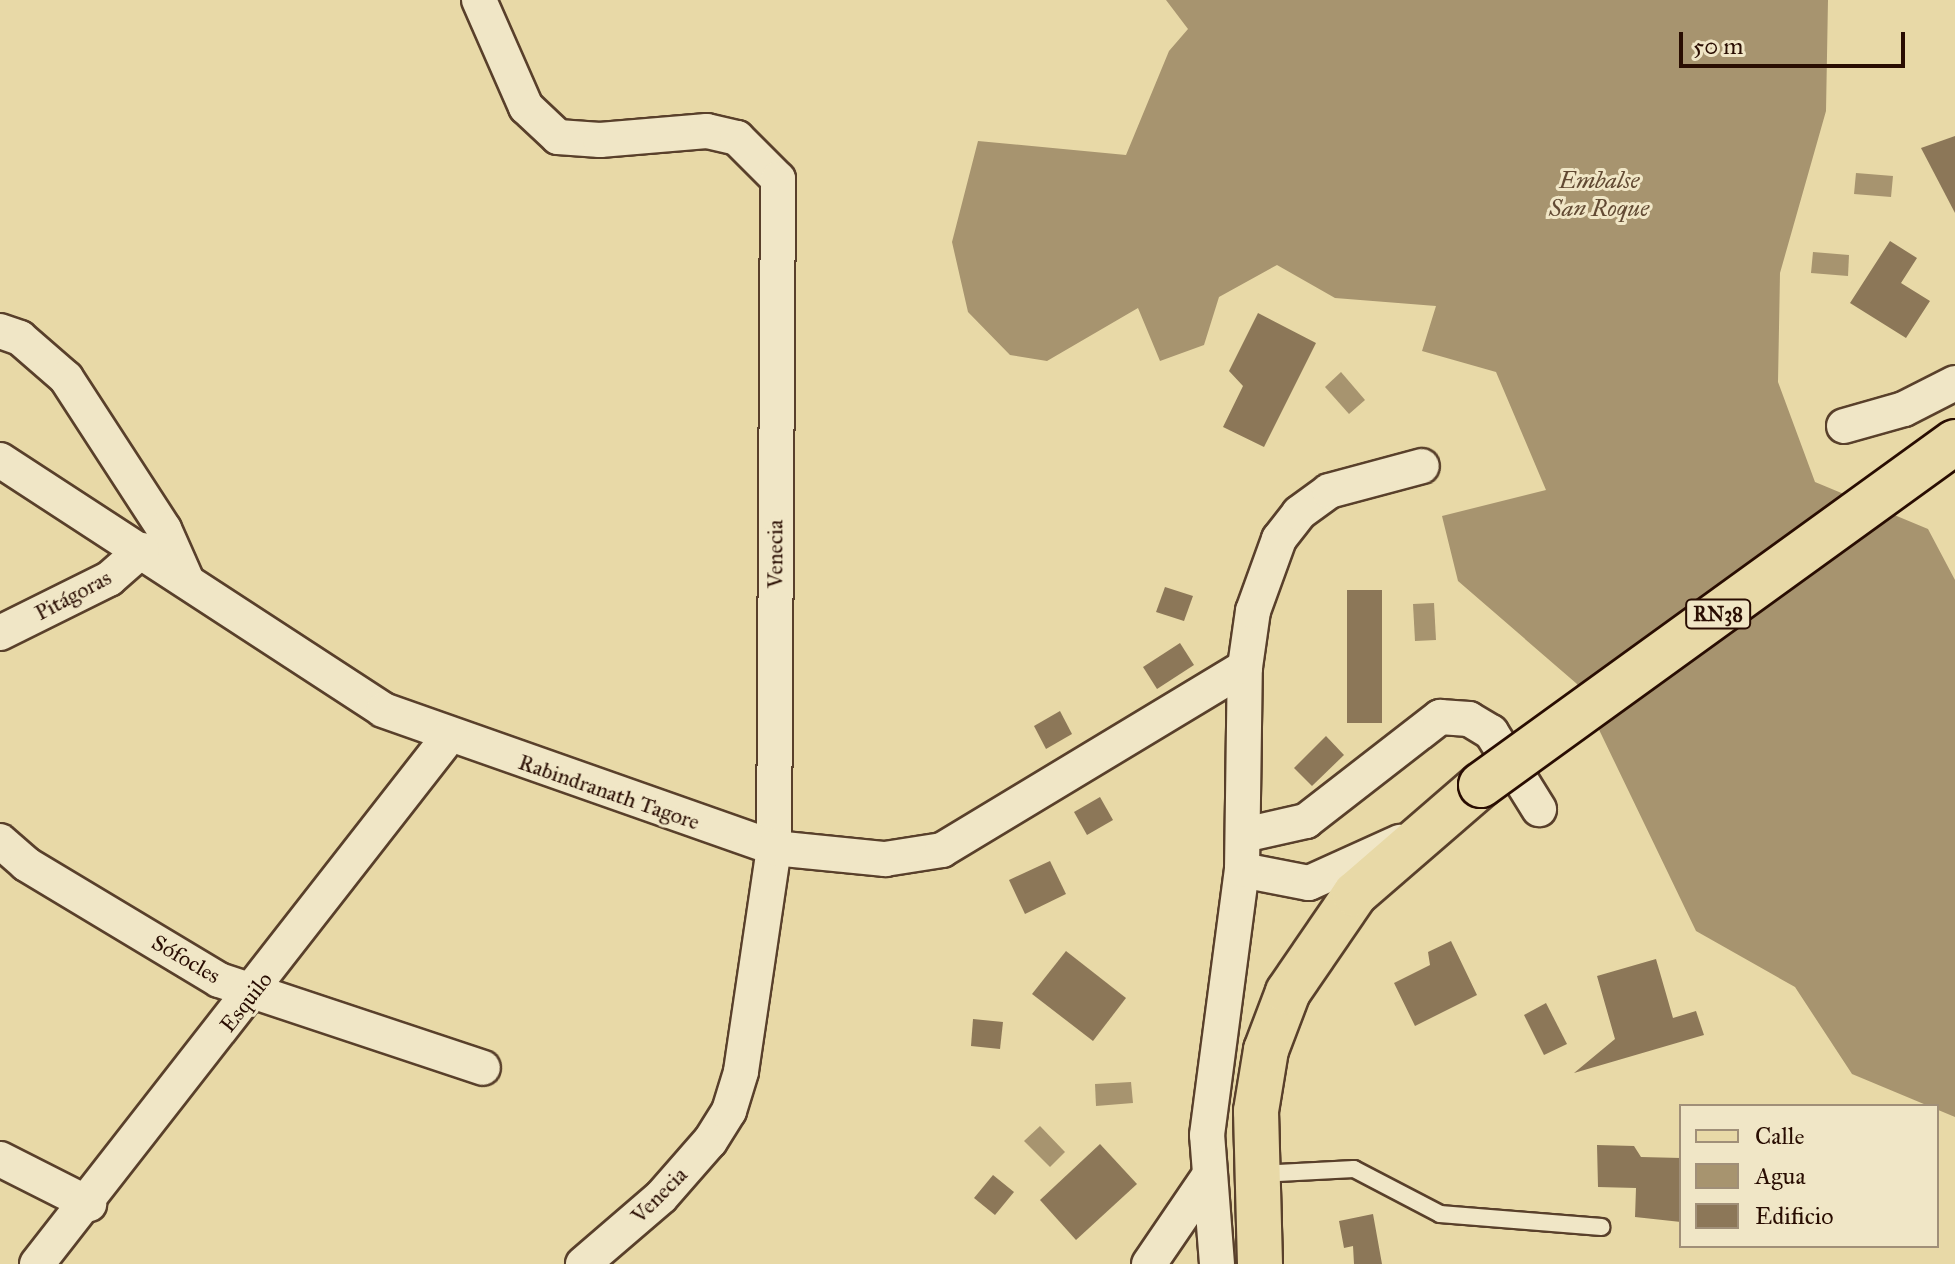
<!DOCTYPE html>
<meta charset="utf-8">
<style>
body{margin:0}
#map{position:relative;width:1955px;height:1264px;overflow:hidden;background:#e8d9a7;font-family:"IM FELL Great Primer",serif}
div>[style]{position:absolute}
.water>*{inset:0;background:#a7946f}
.building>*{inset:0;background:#8c7758}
.roads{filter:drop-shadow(2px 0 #59402b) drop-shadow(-2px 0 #59402b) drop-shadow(0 2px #59402b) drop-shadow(0 -2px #59402b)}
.service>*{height:16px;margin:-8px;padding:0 8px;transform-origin:8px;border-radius:8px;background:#f0e6c6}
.minor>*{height:34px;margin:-17px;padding:0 17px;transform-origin:17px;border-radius:17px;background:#f0e6c6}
.primary>*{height:44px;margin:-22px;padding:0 22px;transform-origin:22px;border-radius:22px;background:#e8d9a7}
.bridges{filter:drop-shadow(2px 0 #290d02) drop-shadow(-2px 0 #290d02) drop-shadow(0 2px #290d02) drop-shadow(0 -2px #290d02)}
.primary-bridge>*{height:44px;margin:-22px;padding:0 22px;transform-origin:22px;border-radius:22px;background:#e8d9a7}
span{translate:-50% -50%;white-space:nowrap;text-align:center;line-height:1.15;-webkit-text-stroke:6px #f0e6c6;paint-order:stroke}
.shield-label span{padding:2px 6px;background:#f0e6c6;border:2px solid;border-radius:6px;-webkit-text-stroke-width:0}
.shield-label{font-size:20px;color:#290d02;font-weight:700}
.street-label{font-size:22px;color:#290d02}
.water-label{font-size:24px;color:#624a33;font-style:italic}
.legend{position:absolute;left:1679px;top:1104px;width:260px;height:144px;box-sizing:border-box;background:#f0e6c6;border:2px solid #a08f78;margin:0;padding:10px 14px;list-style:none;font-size:24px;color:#290d02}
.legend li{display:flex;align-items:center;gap:16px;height:40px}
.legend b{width:40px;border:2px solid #a08f78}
.scale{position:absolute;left:1679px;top:32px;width:226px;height:36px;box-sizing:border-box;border:4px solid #290d02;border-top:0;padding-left:10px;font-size:24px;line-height:28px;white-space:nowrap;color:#290d02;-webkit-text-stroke:6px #f0e6c6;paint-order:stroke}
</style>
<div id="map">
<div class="water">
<div style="clip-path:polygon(1166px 0,1828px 0,1826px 111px,1780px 273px,1778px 382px,1815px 482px,1928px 529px,1955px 580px,1955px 1117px,1852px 1074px,1795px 987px,1696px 931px,1577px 684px,1458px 581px,1442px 516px,1546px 490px,1496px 372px,1422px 351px,1436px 306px,1335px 298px,1277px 265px,1219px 297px,1204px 345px,1160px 361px,1138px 308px,1047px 361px,1010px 355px,968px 312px,952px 242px,978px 141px,1126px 155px,1169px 51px,1188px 29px)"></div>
<div style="clip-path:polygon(1856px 173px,1893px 176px,1891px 197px,1854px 194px)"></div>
<div style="clip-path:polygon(1813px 252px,1849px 255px,1848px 276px,1811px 273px)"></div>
<div style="clip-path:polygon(1341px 372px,1365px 400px,1349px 414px,1325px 387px)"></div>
<div style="clip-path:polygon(1434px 603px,1436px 640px,1415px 641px,1413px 604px)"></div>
<div style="clip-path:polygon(1131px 1082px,1133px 1103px,1096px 1106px,1095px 1084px)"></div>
<div style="clip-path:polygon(1040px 1126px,1065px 1152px,1050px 1167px,1024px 1141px)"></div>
</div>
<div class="building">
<div style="clip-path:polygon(1955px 136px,1955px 213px,1921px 148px)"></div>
<div style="clip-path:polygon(1890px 241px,1917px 258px,1901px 283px,1930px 301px,1906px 338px,1850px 303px)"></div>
<div style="clip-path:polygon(1258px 313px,1316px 343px,1264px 447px,1223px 427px,1243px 386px,1229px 371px)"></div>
<div style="clip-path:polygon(1165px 587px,1193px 596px,1184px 621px,1156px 612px)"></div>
<div style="clip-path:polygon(1347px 590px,1382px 590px,1382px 723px,1347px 723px)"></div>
<div style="clip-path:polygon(1180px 643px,1194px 665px,1157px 689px,1143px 667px)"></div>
<div style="clip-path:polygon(1060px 711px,1072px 734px,1046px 749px,1034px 726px)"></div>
<div style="clip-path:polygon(1326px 736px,1344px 755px,1312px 786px,1294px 768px)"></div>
<div style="clip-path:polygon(1100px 797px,1113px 820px,1087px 835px,1074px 812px)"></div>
<div style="clip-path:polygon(1050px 861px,1066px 894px,1025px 914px,1009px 880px)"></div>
<div style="clip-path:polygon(1451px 941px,1477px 995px,1415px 1026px,1394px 983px,1430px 965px,1428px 952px)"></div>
<div style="clip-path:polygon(1066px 951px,1126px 998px,1093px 1041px,1032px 994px)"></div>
<div style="clip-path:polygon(1656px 959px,1673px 1018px,1696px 1011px,1704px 1035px,1574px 1073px,1615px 1039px,1597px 976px)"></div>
<div style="clip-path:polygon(1546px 1003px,1567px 1044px,1544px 1055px,1524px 1015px)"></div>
<div style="clip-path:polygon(973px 1019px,1003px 1022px,1000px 1049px,971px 1046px)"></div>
<div style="clip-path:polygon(1100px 1144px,1137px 1184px,1076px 1240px,1040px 1200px)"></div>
<div style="clip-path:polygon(1597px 1145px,1634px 1146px,1641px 1157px,1681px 1158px,1681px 1222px,1635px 1217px,1636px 1188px,1598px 1187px)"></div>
<div style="clip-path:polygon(993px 1175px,1014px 1192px,995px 1215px,974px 1198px)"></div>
<div style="clip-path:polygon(1373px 1214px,1382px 1264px,1354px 1264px,1353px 1246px,1344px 1248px,1339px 1221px)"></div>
</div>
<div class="roads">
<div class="service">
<div style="left:1259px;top:1174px;width:95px;rotate:-3deg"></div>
<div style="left:1354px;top:1169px;width:97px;rotate:27.6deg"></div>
<div style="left:1440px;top:1214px;width:162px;rotate:4.6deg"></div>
</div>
<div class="minor">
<div style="left:479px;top:0;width:117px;rotate:66.3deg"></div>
<div style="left:526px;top:107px;width:44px;rotate:43.2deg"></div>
<div style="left:558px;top:137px;width:42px;rotate:4.1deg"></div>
<div style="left:600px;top:140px;width:107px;rotate:-4.8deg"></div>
<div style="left:707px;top:131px;width:31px;rotate:13deg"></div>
<div style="left:737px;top:138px;width:58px;rotate:45deg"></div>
<div style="left:778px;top:179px;width:669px;rotate:90.34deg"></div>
<div style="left:774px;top:848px;width:226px;rotate:98.4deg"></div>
<div style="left:741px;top:1072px;width:41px;rotate:107.1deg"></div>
<div style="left:729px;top:1111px;width:36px;rotate:122deg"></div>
<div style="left:710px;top:1141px;width:74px;rotate:131.2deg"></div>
<div style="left:661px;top:1197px;width:103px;rotate:139.3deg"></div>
<div style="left:0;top:331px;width:21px;rotate:19deg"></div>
<div style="left:20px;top:338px;width:61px;rotate:41deg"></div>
<div style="left:66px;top:378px;width:180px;rotate:57deg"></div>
<div style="left:164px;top:529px;width:57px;rotate:66.1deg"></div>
<div style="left:1844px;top:426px;width:62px;rotate:-15.8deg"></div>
<div style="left:1904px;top:409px;width:57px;rotate:-27deg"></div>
<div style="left:0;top:460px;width:457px;rotate:33.1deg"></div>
<div style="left:383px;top:710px;width:415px;rotate:19.4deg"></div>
<div style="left:774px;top:848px;width:112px;rotate:5.7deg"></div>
<div style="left:885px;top:859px;width:58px;rotate:-9deg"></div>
<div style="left:942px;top:850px;width:354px;rotate:-31.1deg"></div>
<div style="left:0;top:633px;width:122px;rotate:-26.4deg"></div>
<div style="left:109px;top:579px;width:44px;rotate:-41.3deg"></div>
<div style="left:1244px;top:835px;width:64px;rotate:-12.7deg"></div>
<div style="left:1306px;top:821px;width:170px;rotate:-37.8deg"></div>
<div style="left:1440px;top:717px;width:29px;rotate:4deg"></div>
<div style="left:1469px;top:719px;width:26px;rotate:31deg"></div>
<div style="left:1491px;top:732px;width:91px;rotate:58.1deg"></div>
<div style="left:0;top:841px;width:35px;rotate:41deg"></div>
<div style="left:26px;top:864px;width:225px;rotate:31deg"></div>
<div style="left:219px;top:980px;width:278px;rotate:18.4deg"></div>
<div style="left:1242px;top:870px;width:68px;rotate:11deg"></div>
<div style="left:1309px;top:883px;width:100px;rotate:-24.3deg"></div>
<div style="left:0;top:1159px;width:100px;rotate:26.8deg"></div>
<div style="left:37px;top:1264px;width:671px;rotate:-52.02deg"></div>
<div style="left:1149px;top:1264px;width:103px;rotate:-55.7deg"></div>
<div style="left:1217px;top:1264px;width:129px;rotate:-94.4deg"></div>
<div style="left:1207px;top:1135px;width:267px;rotate:-82.5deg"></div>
<div style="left:1242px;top:870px;width:203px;rotate:-89.2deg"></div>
<div style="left:1245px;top:667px;width:57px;rotate:-81.9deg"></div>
<div style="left:1253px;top:611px;width:77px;rotate:-70.1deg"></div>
<div style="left:1279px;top:539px;width:33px;rotate:-52deg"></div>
<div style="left:1299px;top:513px;width:37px;rotate:-36deg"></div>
<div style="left:1329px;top:491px;width:96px;rotate:-15deg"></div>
</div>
<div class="primary">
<div style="left:1260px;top:1264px;width:153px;rotate:-91.5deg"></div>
<div style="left:1256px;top:1111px;width:62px;rotate:-80.7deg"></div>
<div style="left:1266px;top:1050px;width:62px;rotate:-69.2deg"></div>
<div style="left:1288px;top:992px;width:119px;rotate:-55.6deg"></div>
<div style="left:1355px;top:894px;width:167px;rotate:-40.9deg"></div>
</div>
</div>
<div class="bridges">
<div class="primary-bridge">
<div style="left:1481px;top:785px;width:585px;rotate:-35.89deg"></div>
</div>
</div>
<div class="shield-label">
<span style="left:1718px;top:614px">RN38</span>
</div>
<div class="street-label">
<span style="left:775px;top:554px;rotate:-90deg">Venecia</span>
<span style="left:73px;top:595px;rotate:-28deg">Pitágoras</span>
<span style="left:609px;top:792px;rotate:19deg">Rabindranath Tagore</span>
<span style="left:186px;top:959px;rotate:30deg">Sófocles</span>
<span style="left:246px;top:1002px;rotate:-52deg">Esquilo</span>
<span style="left:659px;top:1195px;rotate:-45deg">Venecia</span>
</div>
<div class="water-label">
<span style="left:1599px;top:195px">Embalse<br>San Roque</span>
</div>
<ul class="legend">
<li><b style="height:10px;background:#e8d9a7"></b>Calle</li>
<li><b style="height:22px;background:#a7946f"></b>Agua</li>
<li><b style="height:22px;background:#8c7758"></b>Edificio</li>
</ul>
<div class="scale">50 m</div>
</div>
